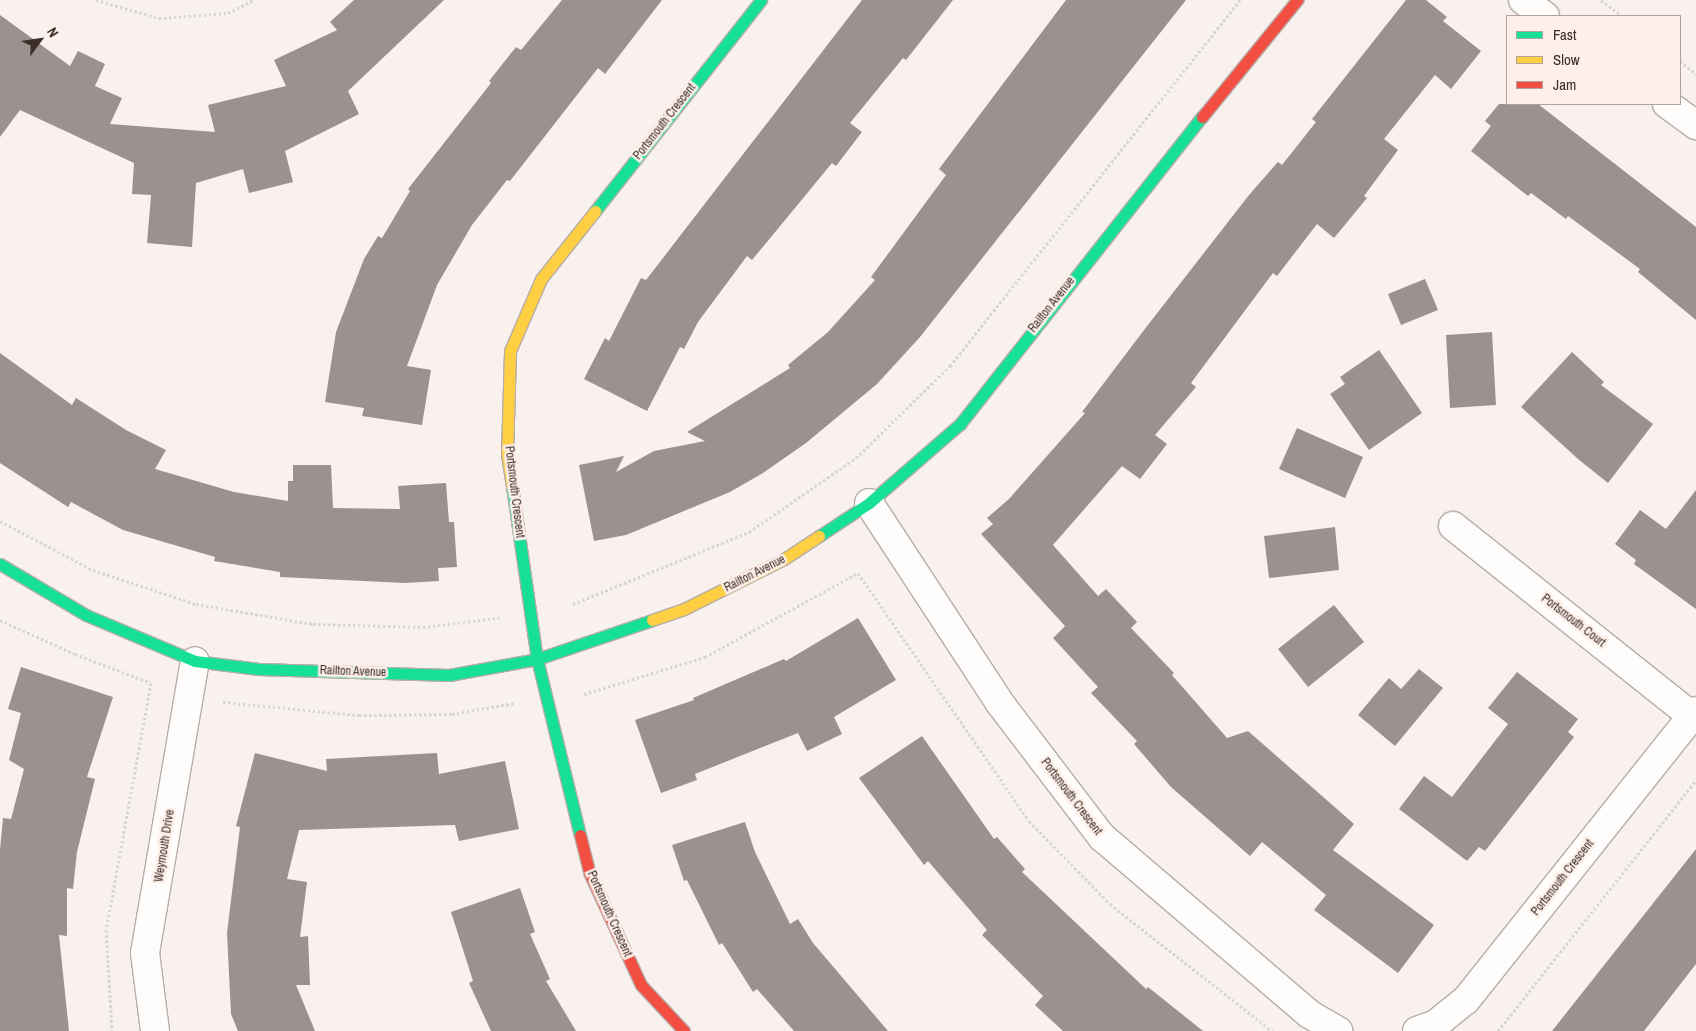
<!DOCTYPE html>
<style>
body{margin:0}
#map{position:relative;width:1696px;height:1031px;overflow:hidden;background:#f9f1ee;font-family:"Archivo Narrow",sans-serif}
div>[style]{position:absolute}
.building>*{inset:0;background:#9a928e}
.path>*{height:3px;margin-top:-1.5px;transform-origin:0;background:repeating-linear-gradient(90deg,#d8d5d4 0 2.5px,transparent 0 5px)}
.roads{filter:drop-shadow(1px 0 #b7ada9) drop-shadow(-1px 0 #b7ada9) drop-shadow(0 1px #b7ada9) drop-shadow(0 -1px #b7ada9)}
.street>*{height:28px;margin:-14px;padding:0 14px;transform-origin:14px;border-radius:14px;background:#fefdfc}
.fast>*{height:11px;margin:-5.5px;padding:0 5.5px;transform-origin:5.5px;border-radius:5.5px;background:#16e098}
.slow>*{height:11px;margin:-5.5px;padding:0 5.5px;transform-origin:5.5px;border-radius:5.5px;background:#ffcf43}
.jam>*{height:11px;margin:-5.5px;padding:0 5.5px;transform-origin:5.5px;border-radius:5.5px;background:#f24e42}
span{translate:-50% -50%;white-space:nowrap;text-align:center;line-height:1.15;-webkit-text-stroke:5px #feefe9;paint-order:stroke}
.street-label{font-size:12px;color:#3b2e29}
.legend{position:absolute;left:1506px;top:15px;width:175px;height:90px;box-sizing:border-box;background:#feefe9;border:1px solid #b0a29c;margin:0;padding:6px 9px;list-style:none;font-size:15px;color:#3b2e29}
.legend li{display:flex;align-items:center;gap:10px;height:25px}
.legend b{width:25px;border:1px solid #b0a29c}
.north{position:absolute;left:15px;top:15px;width:50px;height:50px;-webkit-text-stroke:4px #feefe9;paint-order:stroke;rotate:59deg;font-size:14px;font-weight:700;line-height:20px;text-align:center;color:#3b2e29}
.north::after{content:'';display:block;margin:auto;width:18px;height:22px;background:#3b2e29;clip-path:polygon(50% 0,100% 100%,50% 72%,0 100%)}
</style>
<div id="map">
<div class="building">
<div style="clip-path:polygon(354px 0,444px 0,348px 91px,359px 114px,285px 151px,293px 182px,249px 193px,243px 169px,196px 183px,192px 247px,147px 243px,151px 195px,132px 194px,134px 163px,20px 110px,0 137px,0 15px,70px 66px,78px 51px,105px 64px,95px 86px,122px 98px,110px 124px,215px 132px,208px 105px,286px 86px,274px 60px,337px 30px,330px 22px)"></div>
<div style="clip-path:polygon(562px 0,662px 0,605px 74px,598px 68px,510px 181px,507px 180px,472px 225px,437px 285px,407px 366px,431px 370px,422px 425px,362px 416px,364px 408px,325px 402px,336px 332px,364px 259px,378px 236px,382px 238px,410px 191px,408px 189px,491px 83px,489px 81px,516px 47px,521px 50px)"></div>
<div style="clip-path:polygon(862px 0,953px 0,906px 60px,903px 58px,850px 123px,862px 132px,836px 166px,832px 163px,752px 260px,747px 256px,698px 322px,684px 349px,680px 347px,647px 411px,584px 379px,605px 338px,609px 341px,641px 278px,646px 280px)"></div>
<div style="clip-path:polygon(1066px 0,1186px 0,920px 337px,877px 384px,806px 443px,763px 473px,730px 492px,626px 535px,594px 541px,579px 465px,624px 456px,616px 472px,654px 451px,705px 441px,687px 432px,790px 368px,788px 365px,828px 332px,875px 280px,871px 277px,946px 175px,939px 169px)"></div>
<div style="clip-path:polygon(1406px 0,1426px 0,1447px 17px,1443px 21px,1481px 51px,1451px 89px,1435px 75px,1384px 139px,1398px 150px,1364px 196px,1367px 198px,1334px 238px,1317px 224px,1277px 276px,1273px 273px,1191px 383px,1196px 387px,1155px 435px,1167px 444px,1140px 479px,1122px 466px,1053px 545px,1098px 596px,1106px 589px,1137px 622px,1131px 628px,1174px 673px,1172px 675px,1227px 738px,1248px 731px,1354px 824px,1333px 850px,1434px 925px,1398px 973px,1314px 910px,1326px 895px,1262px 842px,1250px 856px,1171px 787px,1134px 744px,1137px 741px,1091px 693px,1098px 687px,1053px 638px,1065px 626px,981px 534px,993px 524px,987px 518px,1009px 499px,1085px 413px,1082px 412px,1144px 330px,1249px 195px,1278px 162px,1282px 165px,1316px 122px,1312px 119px)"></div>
<div style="clip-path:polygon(1499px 104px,1538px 104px,1696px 227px,1696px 320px,1638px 272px,1640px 269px,1568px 216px,1566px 219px,1531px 193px,1528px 196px,1471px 151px,1491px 126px,1485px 121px)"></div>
<div style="clip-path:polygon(1425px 279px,1438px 310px,1401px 325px,1388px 294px)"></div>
<div style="clip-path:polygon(1492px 332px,1496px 405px,1450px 408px,1446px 335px)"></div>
<div style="clip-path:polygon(1379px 350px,1422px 413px,1369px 450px,1330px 394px,1345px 384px,1340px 377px)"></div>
<div style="clip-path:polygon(1572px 352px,1604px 382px,1601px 385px,1653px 424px,1608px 483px,1578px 459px,1521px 407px)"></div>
<div style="clip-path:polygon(0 353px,72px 405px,76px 398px,126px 430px,166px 450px,155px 469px,234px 492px,288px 501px,288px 481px,293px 481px,293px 465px,331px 465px,333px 508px,400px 509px,398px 486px,446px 483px,449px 522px,454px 522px,457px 567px,438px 568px,439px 581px,405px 583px,280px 577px,280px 572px,214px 561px,215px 557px,123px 530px,71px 502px,68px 507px,0 463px)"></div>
<div style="clip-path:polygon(1297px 428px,1363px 457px,1345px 498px,1279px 469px)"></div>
<div style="clip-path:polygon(1696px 490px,1696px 609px,1634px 564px,1636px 560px,1615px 544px,1640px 510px,1666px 529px)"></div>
<div style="clip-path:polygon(1335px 527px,1339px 570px,1269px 578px,1264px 536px)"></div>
<div style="clip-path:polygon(1334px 605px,1364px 642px,1308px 687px,1278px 649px)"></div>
<div style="clip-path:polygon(858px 618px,896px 680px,834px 717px,842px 734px,807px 751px,798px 733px,695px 774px,697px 780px,661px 793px,635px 720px,694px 700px,693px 698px,784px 659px,786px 661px)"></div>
<div style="clip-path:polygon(21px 667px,113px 697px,87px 777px,95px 779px,77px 852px,73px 889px,67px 888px,67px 936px,59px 935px,69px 1031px,0 1031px,0 850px,3px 818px,11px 819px,24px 769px,9px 760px,21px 713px,8px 709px)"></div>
<div style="clip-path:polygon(1419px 669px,1443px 688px,1395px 746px,1358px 715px,1389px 678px,1401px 689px)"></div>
<div style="clip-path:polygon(1517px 672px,1578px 719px,1568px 732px,1574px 737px,1485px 851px,1479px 847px,1467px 861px,1399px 809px,1424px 776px,1452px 797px,1508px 724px,1488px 708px)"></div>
<div style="clip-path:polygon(922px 736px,994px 839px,997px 837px,1025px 869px,1022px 872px,1146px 989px,1148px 987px,1203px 1031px,1063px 1031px,1035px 1005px,1043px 996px,982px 935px,987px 930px,928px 861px,924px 865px,859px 778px)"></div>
<div style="clip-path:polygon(255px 753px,327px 771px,326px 759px,437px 753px,439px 774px,505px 761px,519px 829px,459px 841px,455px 825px,299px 830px,287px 879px,307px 882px,300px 937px,308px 936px,310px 985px,296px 985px,315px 1031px,238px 1031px,231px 1014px,227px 933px,240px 827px,236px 826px)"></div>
<div style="clip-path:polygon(745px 822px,755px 852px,790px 924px,798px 919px,813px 943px,888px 1031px,794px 1031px,757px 989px,753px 992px,722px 943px,719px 945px,687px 880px,684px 881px,672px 845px)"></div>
<div style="clip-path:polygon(1696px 849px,1696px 964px,1644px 1031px,1552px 1031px)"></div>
<div style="clip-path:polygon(520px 888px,535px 932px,530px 934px,550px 979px,546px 981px,576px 1031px,491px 1031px,469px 983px,473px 981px,451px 912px)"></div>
</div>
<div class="path">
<div style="left:96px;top:0;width:66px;rotate:15.9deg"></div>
<div style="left:159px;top:18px;width:69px;rotate:-4.1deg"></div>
<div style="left:228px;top:13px;width:29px;rotate:-27deg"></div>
<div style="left:1601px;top:0;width:26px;rotate:37deg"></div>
<div style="left:1680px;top:61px;width:21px;rotate:39deg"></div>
<div style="left:0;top:521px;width:105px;rotate:27.8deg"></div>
<div style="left:93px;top:570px;width:108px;rotate:18.3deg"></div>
<div style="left:196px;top:604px;width:119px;rotate:9.7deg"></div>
<div style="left:313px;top:624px;width:110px;rotate:1.6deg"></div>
<div style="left:423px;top:627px;width:77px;rotate:-6.8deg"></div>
<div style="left:573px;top:604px;width:190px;rotate:-22.2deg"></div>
<div style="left:749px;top:532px;width:130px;rotate:-34.7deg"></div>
<div style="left:856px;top:458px;width:132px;rotate:-44.4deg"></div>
<div style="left:950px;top:366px;width:467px;rotate:-51.6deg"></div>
<div style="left:0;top:620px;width:82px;rotate:24.4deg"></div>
<div style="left:75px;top:654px;width:81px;rotate:20.9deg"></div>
<div style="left:151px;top:683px;width:251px;rotate:100.3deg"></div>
<div style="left:106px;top:930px;width:101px;rotate:86.6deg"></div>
<div style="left:584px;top:694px;width:127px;rotate:-17deg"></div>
<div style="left:705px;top:657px;width:175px;rotate:-28.8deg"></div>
<div style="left:858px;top:573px;width:301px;rotate:55.4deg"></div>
<div style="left:1029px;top:821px;width:116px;rotate:45.7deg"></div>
<div style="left:1110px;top:904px;width:206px;rotate:38.1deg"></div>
<div style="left:223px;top:702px;width:137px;rotate:5.5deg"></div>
<div style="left:359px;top:715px;width:93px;rotate:-0.6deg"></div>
<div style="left:452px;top:714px;width:64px;rotate:-9.9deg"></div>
<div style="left:1498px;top:1031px;width:320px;rotate:-51.7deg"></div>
</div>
<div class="roads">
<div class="street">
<div style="left:1523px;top:0;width:27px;rotate:36deg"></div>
<div style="left:1667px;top:104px;width:36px;rotate:36deg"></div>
<div style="left:869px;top:503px;width:238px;rotate:56.8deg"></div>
<div style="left:999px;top:702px;width:170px;rotate:52.7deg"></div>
<div style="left:1102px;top:837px;width:272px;rotate:40.5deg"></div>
<div style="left:1309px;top:1014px;width:34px;rotate:30deg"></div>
<div style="left:1453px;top:526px;width:305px;rotate:38.5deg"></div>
<div style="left:155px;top:1031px;width:79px;rotate:-97.3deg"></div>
<div style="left:145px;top:953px;width:296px;rotate:-80.3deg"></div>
<div style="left:1417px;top:1031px;width:20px;rotate:-20deg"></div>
<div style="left:1436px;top:1024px;width:38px;rotate:-39deg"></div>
<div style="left:1466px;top:1000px;width:369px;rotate:-51.5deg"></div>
</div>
<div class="fast">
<div style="left:595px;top:211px;width:268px;rotate:-51.8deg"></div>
<div style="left:512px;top:486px;width:175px;rotate:81.8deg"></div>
<div style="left:537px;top:659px;width:181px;rotate:76.3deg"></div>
<div style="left:819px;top:536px;width:60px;rotate:-33.4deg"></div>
<div style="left:869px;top:503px;width:121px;rotate:-41deg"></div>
<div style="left:960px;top:424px;width:391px;rotate:-51.8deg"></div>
<div style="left:0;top:564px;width:100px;rotate:30.7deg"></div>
<div style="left:86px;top:615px;width:118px;rotate:22.9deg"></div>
<div style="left:195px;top:661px;width:64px;rotate:7.2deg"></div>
<div style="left:258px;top:669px;width:191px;rotate:1.8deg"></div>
<div style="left:449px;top:675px;width:89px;rotate:-10.3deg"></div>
<div style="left:537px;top:659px;width:121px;rotate:-18.7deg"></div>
</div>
<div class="slow">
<div style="left:512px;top:486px;width:32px;rotate:-99deg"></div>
<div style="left:507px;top:454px;width:103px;rotate:-88.3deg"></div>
<div style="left:510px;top:351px;width:78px;rotate:-66.7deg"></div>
<div style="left:541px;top:279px;width:87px;rotate:-51.5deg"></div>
<div style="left:652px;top:620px;width:34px;rotate:-19deg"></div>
<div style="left:684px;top:609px;width:112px;rotate:-26.6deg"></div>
<div style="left:784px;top:559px;width:42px;rotate:-33.3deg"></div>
</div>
<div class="jam">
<div style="left:1202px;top:117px;width:151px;rotate:-50.9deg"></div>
<div style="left:580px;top:835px;width:38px;rotate:76deg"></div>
<div style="left:589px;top:872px;width:124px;rotate:65.3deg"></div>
<div style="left:641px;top:985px;width:63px;rotate:46.9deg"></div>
</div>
</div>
<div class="street-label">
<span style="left:665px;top:122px;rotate:-52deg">Portsmouth Crescent</span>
<span style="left:1052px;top:305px;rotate:-52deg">Railton Avenue</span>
<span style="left:514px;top:492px;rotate:83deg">Portsmouth Crescent</span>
<span style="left:755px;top:574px;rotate:-27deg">Railton Avenue</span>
<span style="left:1573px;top:621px;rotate:38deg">Portsmouth Court</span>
<span style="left:353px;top:672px;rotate:2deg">Railton Avenue</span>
<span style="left:1071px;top:797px;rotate:53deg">Portsmouth Crescent</span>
<span style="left:165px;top:846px;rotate:-81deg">Weymouth Drive</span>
<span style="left:1563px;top:878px;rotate:-52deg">Portsmouth Crescent</span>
<span style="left:609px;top:914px;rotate:66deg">Portsmouth Crescent</span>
</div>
<ul class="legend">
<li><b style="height:6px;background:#16e098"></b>Fast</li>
<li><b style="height:6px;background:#ffcf43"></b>Slow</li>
<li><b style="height:6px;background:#f24e42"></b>Jam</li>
</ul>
<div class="north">N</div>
</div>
